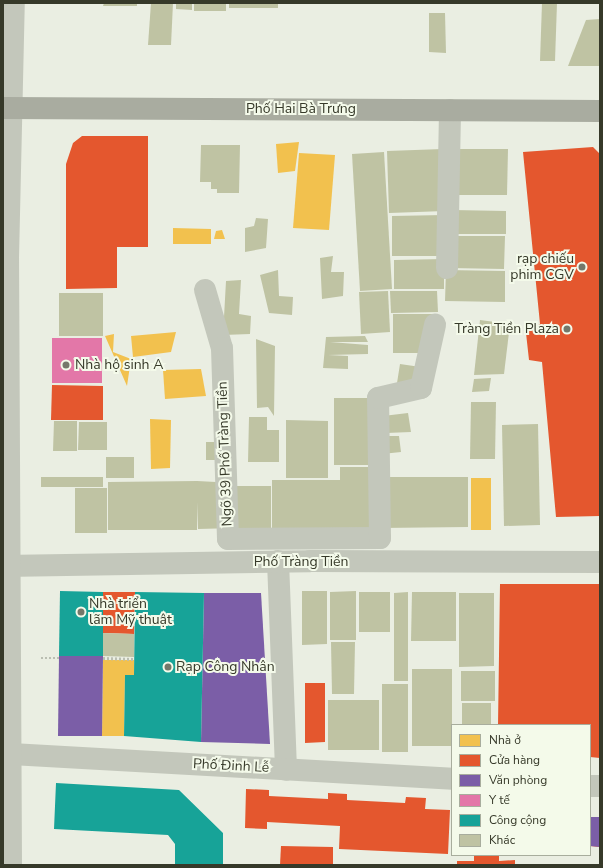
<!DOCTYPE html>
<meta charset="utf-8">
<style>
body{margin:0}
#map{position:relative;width:603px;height:868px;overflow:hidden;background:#eaeee2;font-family:"Nunito Sans",sans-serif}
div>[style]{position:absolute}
.homes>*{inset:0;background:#f2c14e}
.shops>*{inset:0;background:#e4572e}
.offices>*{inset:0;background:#7b5ea7}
.health>*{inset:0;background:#e377a8}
.public>*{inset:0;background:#17a398}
.building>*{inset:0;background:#bfc3a3}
.path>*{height:2.5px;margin-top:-1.25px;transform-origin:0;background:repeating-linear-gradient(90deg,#babeb2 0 2px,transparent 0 4px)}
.minor>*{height:22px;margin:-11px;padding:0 11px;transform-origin:11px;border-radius:11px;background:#c3c7bb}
.major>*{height:22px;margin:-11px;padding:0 11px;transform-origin:11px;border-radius:11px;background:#a9aca0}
.dots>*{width:11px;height:11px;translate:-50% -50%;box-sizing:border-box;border:2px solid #f4faea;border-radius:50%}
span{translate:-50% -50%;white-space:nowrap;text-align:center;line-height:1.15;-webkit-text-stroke:4px #f4faea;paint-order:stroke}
.street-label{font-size:14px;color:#363929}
.poi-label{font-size:14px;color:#363929}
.right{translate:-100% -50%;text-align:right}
.left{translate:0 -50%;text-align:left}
.frame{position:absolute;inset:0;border:4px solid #363929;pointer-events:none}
.legend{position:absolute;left:451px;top:724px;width:140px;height:132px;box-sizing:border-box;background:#f4faea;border:1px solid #a8ad9d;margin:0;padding:5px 7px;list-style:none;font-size:12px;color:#363929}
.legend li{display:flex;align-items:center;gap:8px;height:20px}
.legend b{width:20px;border:1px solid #a8ad9d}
</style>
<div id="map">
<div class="homes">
<div style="clip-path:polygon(299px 142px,295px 171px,278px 173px,276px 144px)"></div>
<div style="clip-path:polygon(299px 153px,335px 155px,329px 230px,293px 228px)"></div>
<div style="clip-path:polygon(173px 228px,211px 229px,211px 244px,173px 244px)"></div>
<div style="clip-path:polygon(222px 230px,225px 239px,214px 239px,216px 231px)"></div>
<div style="clip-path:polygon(176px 332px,171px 352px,133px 357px,131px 336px)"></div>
<div style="clip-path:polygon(114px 334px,113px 352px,131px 359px,127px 386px,105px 336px)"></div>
<div style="clip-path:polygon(201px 369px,206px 396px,165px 399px,163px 370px)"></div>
<div style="clip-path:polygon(150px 419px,171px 420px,170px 468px,151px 469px)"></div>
<div style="clip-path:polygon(471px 478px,491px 478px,491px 530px,471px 530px)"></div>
<div style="clip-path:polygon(103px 660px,134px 660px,134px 675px,125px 675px,124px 736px,102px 736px)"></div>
</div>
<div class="shops">
<div style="clip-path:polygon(82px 136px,148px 136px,148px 247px,117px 247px,117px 288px,66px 289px,66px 164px,73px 143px)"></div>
<div style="clip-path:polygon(593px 147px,600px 154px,600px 516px,556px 517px,542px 362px,529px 360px,526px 333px,540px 324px,523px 152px)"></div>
<div style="clip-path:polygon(52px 385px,103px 386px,103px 420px,51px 420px)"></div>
<div style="clip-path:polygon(500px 584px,600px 584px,600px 758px,590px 757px,590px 725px,498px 725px)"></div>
<div style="clip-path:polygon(103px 592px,135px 592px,134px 634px,103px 633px)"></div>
<div style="clip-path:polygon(305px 683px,325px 683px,325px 742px,305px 743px)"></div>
<div style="clip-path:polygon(246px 789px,269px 790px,269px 796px,328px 799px,328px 793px,347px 794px,347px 800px,405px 803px,406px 797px,426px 798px,425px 809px,450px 810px,448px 854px,339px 849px,340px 826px,267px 822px,267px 829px,245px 828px)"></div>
<div style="clip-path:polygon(590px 817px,600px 817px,600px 847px,590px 846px)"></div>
<div style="clip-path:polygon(281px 846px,333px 847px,333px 865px,280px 865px)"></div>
<div style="clip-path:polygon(474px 855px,499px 855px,499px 861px,515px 860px,515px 865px,457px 865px,457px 861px,474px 861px)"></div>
</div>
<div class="offices">
<div style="clip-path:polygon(204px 593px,261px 593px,270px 744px,201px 742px)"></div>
<div style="clip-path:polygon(59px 656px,103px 656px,102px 736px,58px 736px)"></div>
<div style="clip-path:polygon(590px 817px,600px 817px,600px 847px,590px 846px)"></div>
</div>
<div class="health">
<div style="clip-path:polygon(52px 338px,102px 338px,102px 383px,52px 383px)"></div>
</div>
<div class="public">
<div style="clip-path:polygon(60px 591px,103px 592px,103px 656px,59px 656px)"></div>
<div style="clip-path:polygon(135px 592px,204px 593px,201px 742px,124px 736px,125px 675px,134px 675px)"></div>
<div style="clip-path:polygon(56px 783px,179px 790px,223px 833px,223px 865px,175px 865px,175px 844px,168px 835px,54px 829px)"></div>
</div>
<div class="building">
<div style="clip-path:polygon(104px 3px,137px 3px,137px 6px,103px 6px)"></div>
<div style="clip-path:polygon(151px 3px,173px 3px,171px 45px,148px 45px)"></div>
<div style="clip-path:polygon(176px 3px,192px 3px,192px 10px,176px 9px)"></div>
<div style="clip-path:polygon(194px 3px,226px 3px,226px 11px,194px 11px)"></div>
<div style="clip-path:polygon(229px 3px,278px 3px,278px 8px,229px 8px)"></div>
<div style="clip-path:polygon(542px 3px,557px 3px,555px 61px,540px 61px)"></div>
<div style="clip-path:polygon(429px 13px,445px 13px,446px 53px,429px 52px)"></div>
<div style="clip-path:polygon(600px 19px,600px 66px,568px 66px,586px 20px)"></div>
<div style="clip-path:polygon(201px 145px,240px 145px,239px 193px,217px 193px,217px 189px,211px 189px,211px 182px,200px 182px)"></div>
<div style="clip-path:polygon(443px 149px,445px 211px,389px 213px,387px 151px)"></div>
<div style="clip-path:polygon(457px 149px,508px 149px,507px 195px,457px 195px)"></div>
<div style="clip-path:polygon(384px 152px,392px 289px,360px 291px,352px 154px)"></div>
<div style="clip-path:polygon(452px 210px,506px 211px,506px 234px,451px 234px)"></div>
<div style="clip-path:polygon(444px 215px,444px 256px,392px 256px,392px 216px)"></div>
<div style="clip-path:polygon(256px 218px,268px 219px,266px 248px,245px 252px,245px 228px,254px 226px)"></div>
<div style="clip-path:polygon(450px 236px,505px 236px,504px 269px,450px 268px)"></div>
<div style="clip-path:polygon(333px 256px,331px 272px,344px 272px,343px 296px,322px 299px,320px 258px)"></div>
<div style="clip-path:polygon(444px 259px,444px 289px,394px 289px,394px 260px)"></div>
<div style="clip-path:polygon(278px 270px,279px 296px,293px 297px,292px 315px,269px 313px,260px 275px)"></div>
<div style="clip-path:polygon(446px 270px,505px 271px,505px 302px,445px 301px)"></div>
<div style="clip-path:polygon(241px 280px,239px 314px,251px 316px,250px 334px,223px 335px,226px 281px)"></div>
<div style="clip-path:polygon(388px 291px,390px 332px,361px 334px,359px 292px)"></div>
<div style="clip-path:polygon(390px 291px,437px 291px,438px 312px,391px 313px)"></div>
<div style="clip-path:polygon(59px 293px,103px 293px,103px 336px,59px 336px)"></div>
<div style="clip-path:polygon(393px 314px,437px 314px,436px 353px,393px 353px)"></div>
<div style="clip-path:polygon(480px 320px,510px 324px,504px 374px,474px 375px)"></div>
<div style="clip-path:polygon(365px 336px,368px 342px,330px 342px,368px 345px,368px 354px,328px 355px,348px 356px,348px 369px,323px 368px,326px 337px)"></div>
<div style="clip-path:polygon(256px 339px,275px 346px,274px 416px,268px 407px,257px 408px)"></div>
<div style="clip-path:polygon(400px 364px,434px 369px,430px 395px,404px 391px,394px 402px)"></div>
<div style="clip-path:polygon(491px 378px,489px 391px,472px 392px,474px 379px)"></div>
<div style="clip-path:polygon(334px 398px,373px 398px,373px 465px,334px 465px)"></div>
<div style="clip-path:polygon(471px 402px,496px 402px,495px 459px,470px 459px)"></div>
<div style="clip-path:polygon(408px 413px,411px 432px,386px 433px,383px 416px)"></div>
<div style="clip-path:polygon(249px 417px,267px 417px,267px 430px,279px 430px,279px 462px,248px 462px)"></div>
<div style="clip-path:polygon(286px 420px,328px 421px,328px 478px,286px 478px)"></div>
<div style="clip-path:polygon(54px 421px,77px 421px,77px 451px,53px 451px)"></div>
<div style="clip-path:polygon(79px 422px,107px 422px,107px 450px,78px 450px)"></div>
<div style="clip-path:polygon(538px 424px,540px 525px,504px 526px,502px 425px)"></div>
<div style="clip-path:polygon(380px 436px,399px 436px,401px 452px,382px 454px)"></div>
<div style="clip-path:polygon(206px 442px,224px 442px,223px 460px,206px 460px)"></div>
<div style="clip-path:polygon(106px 457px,134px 457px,134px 478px,106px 478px)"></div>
<div style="clip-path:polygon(340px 467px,372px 467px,372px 533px,272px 533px,272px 480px,340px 480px)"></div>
<div style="clip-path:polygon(41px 477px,103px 477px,103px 487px,41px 487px)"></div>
<div style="clip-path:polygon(381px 477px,468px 477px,468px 527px,380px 528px)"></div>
<div style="clip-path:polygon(197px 481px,235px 483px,235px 528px,198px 529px,197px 502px,197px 530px,108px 530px,108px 482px)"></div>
<div style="clip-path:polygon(237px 486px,271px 486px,271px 529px,237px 529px)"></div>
<div style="clip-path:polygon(75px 488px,107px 488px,107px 533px,75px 533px)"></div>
<div style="clip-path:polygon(302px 591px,327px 591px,327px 644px,302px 645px)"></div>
<div style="clip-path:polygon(356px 591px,356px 640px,330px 640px,330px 592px)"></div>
<div style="clip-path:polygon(359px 592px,390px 592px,390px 632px,359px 632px)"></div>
<div style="clip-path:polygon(408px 592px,408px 681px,394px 681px,394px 593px)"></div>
<div style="clip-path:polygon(412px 592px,456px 592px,456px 641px,411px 641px)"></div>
<div style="clip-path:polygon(459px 593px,494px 593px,494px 666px,459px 667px)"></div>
<div style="clip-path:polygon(103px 633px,134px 634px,134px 657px,103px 656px)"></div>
<div style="clip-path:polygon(331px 642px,355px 642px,354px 694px,332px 694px)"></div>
<div style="clip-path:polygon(412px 669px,452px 669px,452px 746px,412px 746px)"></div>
<div style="clip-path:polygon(461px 671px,495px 671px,495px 701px,461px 701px)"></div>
<div style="clip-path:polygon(382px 684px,408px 684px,408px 752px,382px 752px)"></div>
<div style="clip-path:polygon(328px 700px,379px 700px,379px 750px,328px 750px)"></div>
<div style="clip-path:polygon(462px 703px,491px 703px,491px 725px,462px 725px)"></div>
</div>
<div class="path">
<div style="left:41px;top:658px;width:18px"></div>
<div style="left:103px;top:658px;width:31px;rotate:2deg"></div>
</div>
<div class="minor">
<div style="left:447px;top:268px;width:158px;rotate:-88.9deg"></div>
<div style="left:205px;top:290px;width:60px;rotate:73.7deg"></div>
<div style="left:222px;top:348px;width:191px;rotate:88.2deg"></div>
<div style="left:228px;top:539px;width:152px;rotate:-0.4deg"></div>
<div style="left:380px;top:538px;width:140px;rotate:-90.8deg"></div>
<div style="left:378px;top:398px;width:44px;rotate:-13.1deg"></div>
<div style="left:421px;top:388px;width:65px;rotate:-77.5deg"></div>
<div style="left:278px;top:561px;width:209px;rotate:87.8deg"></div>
<div style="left:3px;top:566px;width:307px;rotate:-0.9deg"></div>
<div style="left:310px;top:561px;width:290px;rotate:0.2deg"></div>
<div style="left:11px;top:754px;width:442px;rotate:3.2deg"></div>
<div style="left:590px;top:786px;width:10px"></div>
<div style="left:11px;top:865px;width:607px;rotate:-90.28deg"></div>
<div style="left:8px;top:258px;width:255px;rotate:-88.7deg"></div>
</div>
<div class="major">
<div style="left:3px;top:108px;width:597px;rotate:0.29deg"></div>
</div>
<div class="dots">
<div style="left:582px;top:267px;background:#75786a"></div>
<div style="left:567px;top:329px;background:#75786a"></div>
<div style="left:66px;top:365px;background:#75786a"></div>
<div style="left:81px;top:612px;background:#75786a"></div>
<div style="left:168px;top:667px;background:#75786a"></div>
</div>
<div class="street-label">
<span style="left:301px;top:109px">Phố Hai Bà Trưng</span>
<span style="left:225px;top:454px;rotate:-92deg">Ngõ 39 Phố Tràng Tiền</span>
<span style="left:301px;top:562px">Phố Tràng Tiền</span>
<span style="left:231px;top:766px;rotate:3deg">Phố Đinh Lễ</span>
</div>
<div class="poi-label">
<span class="right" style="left:574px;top:267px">rạp chiếu<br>phim CGV</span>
<span class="right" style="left:559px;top:329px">Tràng Tiền Plaza</span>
<span class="left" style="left:75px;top:365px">Nhà hộ sinh A</span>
<span class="left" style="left:89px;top:612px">Nhà triển<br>lãm Mỹ thuật</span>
<span class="left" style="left:176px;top:667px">Rạp Công Nhân</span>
</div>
<div class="frame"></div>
<ul class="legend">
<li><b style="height:11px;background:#f2c14e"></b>Nhà ở</li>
<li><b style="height:11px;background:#e4572e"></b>Cửa hàng</li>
<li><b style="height:11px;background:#7b5ea7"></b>Văn phòng</li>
<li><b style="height:11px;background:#e377a8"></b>Y tế</li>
<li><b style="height:11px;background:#17a398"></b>Công cộng</li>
<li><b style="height:11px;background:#bfc3a3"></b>Khác</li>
</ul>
</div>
